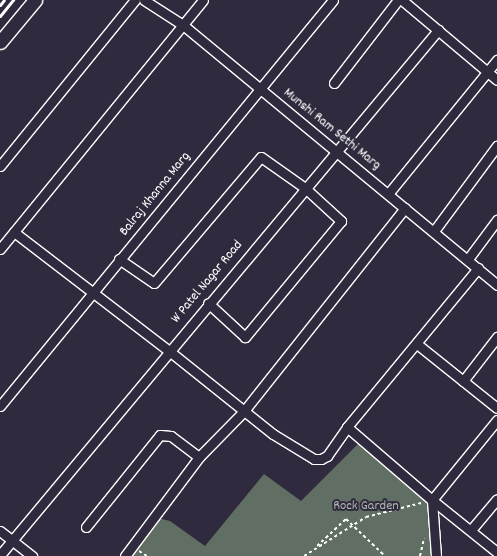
<!DOCTYPE html>
<style>
body{margin:0}
#map{position:relative;width:497px;height:556px;overflow:hidden;background:#2f2a3d;font-family:Dekko,sans-serif}
div>[style]{position:absolute}
.green>*{inset:0;background:#616e63}
.path>*{height:2px;margin-top:-1px;transform-origin:0;background:repeating-linear-gradient(90deg,#fff 0 3px,transparent 0 6px)}
.roads{filter:drop-shadow(1px 0 #fff) drop-shadow(-1px 0 #fff) drop-shadow(0 1px #fff) drop-shadow(0 -1px #fff)}
.street>*{height:9px;margin:-4.5px;padding:0 4.5px;transform-origin:4.5px;border-radius:4.5px;background:#2f2a3d}
.secondary>*{height:13px;margin:-6.5px;padding:0 6.5px;transform-origin:6.5px;border-radius:6.5px;background:#2f2a3d}
.rail>*{height:3px;margin:-1.5px;padding:0 1.5px;transform-origin:1.5px;border-radius:1.5px;background:#fff}
span{translate:-50% -50%;white-space:nowrap;text-align:center;line-height:1.15;-webkit-text-stroke:4px #2f2a3d;paint-order:stroke}
.street-label{font-size:14px;color:#fff}
.park-label{font-size:14px;color:#b0b6b1}
</style>
<div id="map">
<div class="green">
<div style="clip-path:polygon(366px 436px,432px 500px,436px 556px,127px 556px,158px 518px,170px 521px,205px 546px,264px 474px,301px 501px)"></div>
</div>
<div class="path">
<div style="left:317px;top:546px;width:40px;rotate:-43deg"></div>
<div style="left:346px;top:519px;width:54px;rotate:43.5deg"></div>
<div style="left:139px;top:551px;width:9px;rotate:32deg"></div>
<div style="left:304px;top:556px;width:73px;rotate:-32.2deg"></div>
<div style="left:366px;top:517px;width:57px;rotate:-14.3deg"></div>
<div style="left:420px;top:556px;width:18px;rotate:-77deg"></div>
</div>
<div class="roads">
<div class="street">
<div style="left:144px;top:0;width:46px;rotate:32.7deg"></div>
<div style="left:183px;top:25px;width:408px;rotate:39.6deg"></div>
<div style="left:402px;top:0;width:124px;rotate:40.1deg"></div>
<div style="left:334px;top:83px;width:105px;rotate:-52.4deg"></div>
<div style="left:0;top:166px;width:214px;rotate:-50.9deg"></div>
<div style="left:388px;top:194px;width:173px;rotate:-50.9deg"></div>
<div style="left:434px;top:231px;width:106px;rotate:-53.5deg"></div>
<div style="left:14px;top:232px;width:194px;rotate:37.5deg"></div>
<div style="left:168px;top:350px;width:134px;rotate:38.7deg"></div>
<div style="left:273px;top:434px;width:48px;rotate:31.4deg"></div>
<div style="left:314px;top:459px;width:7px"></div>
<div style="left:321px;top:459px;width:7px;rotate:-27deg"></div>
<div style="left:327px;top:456px;width:35px;rotate:-55deg"></div>
<div style="left:347px;top:427px;width:206px;rotate:-50.5deg"></div>
<div style="left:0;top:249px;width:321px;rotate:-50.8deg"></div>
<div style="left:119px;top:259px;width:42px;rotate:34.4deg"></div>
<div style="left:154px;top:283px;width:165px;rotate:-49.7deg"></div>
<div style="left:261px;top:157px;width:54px;rotate:35.2deg"></div>
<div style="left:305px;top:188px;width:49px;rotate:42.5deg"></div>
<div style="left:341px;top:221px;width:151px;rotate:129.6deg"></div>
<div style="left:245px;top:337px;width:50px;rotate:-137.4deg"></div>
<div style="left:468px;top:259px;width:49px;rotate:-53.4deg"></div>
<div style="left:417px;top:344px;width:102px;rotate:38.7deg"></div>
<div style="left:463px;top:381px;width:56px;rotate:-52.3deg"></div>
<div style="left:0;top:406px;width:525px;rotate:-50.64deg"></div>
<div style="left:497px;top:420px;width:103px;rotate:129.1deg"></div>
<div style="left:432px;top:500px;width:83px;rotate:38.7deg"></div>
<div style="left:347px;top:427px;width:112px;rotate:40.7deg"></div>
<div style="left:432px;top:500px;width:56px;rotate:85.9deg"></div>
<div style="left:86px;top:527px;width:118px;rotate:-51.2deg"></div>
<div style="left:160px;top:435px;width:11px;rotate:5deg"></div>
<div style="left:171px;top:436px;width:35px;rotate:37deg"></div>
<div style="left:471px;top:530px;width:40px;rotate:-50deg"></div>
<div style="left:0;top:531px;width:41px;rotate:38deg"></div>
<div style="left:0;top:555px;width:684px;rotate:-50.16deg"></div>
<div style="left:125px;top:556px;width:124px;rotate:-53.2deg"></div>
<div style="left:199px;top:457px;width:64px;rotate:-45.6deg"></div>
<div style="left:244px;top:411px;width:259px;rotate:-51.6deg"></div>
</div>
<div class="secondary">
<div style="left:0;top:42px;width:55px;rotate:-50.2deg"></div>
</div>
</div>
<div class="rail">
<div style="left:0;top:5px;width:6px;rotate:-51deg"></div>
<div style="left:0;top:16px;width:21px;rotate:-51deg"></div>
</div>
<div class="street-label">
<span style="left:332px;top:129px;rotate:39deg">Munshi Ram Sethi Marg</span>
<span style="left:155px;top:194px;rotate:-51deg">Balraj Khanna Marg</span>
<span style="left:207px;top:282px;rotate:-50deg">W Patel Nagar Road</span>
</div>
<div class="park-label">
<span style="left:366px;top:506px">Rock Garden</span>
</div>
</div>
